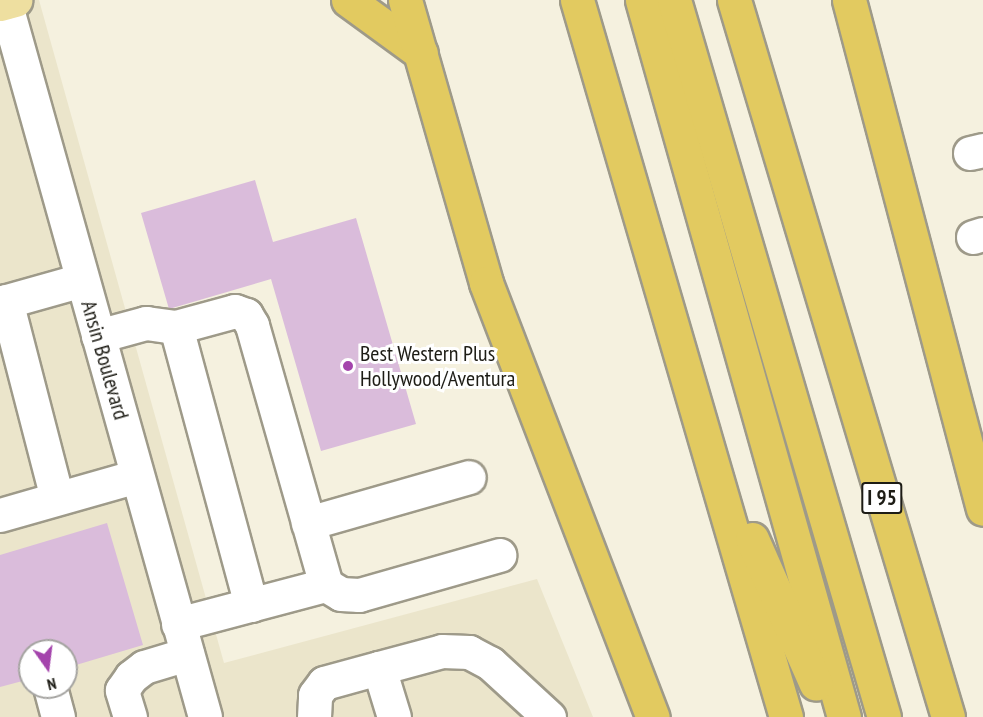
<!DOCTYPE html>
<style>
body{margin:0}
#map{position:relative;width:983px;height:717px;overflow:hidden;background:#f5f1df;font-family:"PT Sans Narrow",sans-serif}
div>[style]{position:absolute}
.built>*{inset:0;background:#ebe5cb}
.building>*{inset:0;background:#dabcdb}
.roads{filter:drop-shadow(2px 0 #9e9a89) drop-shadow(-2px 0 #9e9a89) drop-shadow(0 2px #9e9a89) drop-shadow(0 -2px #9e9a89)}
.minor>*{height:33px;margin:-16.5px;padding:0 16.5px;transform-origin:16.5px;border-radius:16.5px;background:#fff}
.major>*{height:33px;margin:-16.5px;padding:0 16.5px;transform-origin:16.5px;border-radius:16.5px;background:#eedfa0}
.highway>*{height:33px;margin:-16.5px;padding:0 16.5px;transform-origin:16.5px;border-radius:16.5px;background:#e2ca60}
.dots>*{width:16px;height:16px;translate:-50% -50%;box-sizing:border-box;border:3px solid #fff;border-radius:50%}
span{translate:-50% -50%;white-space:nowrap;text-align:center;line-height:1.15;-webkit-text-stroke:6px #fff;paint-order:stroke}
.shield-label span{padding:2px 4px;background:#fff;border:2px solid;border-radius:4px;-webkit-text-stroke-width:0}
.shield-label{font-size:21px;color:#1d1c15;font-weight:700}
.poi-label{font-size:22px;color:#1d1c15}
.left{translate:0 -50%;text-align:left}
.street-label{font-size:22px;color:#1d1c15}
.north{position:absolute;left:18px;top:639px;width:60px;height:60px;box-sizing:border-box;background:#fff;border:2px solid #a5a4a1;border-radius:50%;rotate:166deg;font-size:16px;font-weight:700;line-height:24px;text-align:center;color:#1d1c15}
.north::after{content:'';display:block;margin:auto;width:21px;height:27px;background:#a444ac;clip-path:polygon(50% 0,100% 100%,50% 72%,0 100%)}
</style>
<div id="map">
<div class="built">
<div style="clip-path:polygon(evenodd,0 0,39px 0,224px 663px,537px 579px,593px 717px,0 717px,0 0,30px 651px,66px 651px,66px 687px,30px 687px,30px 651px)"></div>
</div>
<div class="building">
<div style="clip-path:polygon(255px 180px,273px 242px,356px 218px,416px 424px,321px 451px,271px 279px,169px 309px,141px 213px)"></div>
<div style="clip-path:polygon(107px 523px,143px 645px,66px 668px,66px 651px,30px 651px,30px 679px,0 687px,0 555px)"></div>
</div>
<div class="roads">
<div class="minor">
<div style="left:5px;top:2px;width:742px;rotate:74.37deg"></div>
<div style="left:970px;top:153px;width:13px;rotate:-13deg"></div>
<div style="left:973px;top:237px;width:10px;rotate:-17deg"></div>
<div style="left:6px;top:301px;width:203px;rotate:75.5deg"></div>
<div style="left:0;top:303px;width:85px;rotate:-15.7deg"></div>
<div style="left:98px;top:336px;width:50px;rotate:-15.2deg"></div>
<div style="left:146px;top:323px;width:30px;rotate:8deg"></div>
<div style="left:0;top:515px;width:142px;rotate:-15.9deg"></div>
<div style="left:308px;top:523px;width:167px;rotate:-15.9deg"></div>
<div style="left:326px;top:585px;width:17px;rotate:31deg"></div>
<div style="left:341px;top:594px;width:18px;rotate:3deg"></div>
<div style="left:359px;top:595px;width:146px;rotate:-15.9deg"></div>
<div style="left:178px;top:624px;width:153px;rotate:-14.8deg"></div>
<div style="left:326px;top:585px;width:270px;rotate:-105.9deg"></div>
<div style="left:252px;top:325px;width:12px;rotate:-121deg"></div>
<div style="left:246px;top:315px;width:12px;rotate:-160deg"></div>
<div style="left:235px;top:311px;width:61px;rotate:164.8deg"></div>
<div style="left:176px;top:327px;width:288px;rotate:74.9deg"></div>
<div style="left:379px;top:668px;width:65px;rotate:-15.1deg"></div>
<div style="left:442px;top:651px;width:27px;rotate:2deg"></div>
<div style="left:469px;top:652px;width:24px;rotate:28deg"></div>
<div style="left:490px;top:663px;width:80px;rotate:42.5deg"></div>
<div style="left:50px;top:687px;width:31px;rotate:75deg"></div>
<div style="left:130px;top:717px;width:28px;rotate:-107deg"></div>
<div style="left:122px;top:690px;width:16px;rotate:-55deg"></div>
<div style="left:131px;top:677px;width:16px;rotate:-38deg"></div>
<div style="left:144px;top:667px;width:45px;rotate:-16.8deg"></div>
<div style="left:314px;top:717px;width:22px;rotate:-87deg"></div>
<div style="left:315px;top:695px;width:15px;rotate:-53deg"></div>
<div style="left:324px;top:683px;width:57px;rotate:-15.3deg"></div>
<div style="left:379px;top:668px;width:51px;rotate:73deg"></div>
</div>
<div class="major">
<div style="left:0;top:4px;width:16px;rotate:-15deg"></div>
</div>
<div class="highway">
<div style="left:348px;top:0;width:90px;rotate:36deg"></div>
<div style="left:405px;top:0;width:294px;rotate:74deg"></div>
<div style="left:486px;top:283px;width:465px;rotate:69deg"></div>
<div style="left:577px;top:0;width:747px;rotate:73.75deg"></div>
<div style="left:642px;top:0;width:745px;rotate:74.27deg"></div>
<div style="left:674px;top:0;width:747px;rotate:73.68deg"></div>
<div style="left:734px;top:0;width:748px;rotate:73.38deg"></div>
<div style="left:849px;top:0;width:526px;rotate:75.25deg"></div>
<div style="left:752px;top:539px;width:158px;rotate:66.2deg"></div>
</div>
</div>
<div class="dots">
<div style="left:348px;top:366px;background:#a444ac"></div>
</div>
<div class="shield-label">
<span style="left:882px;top:498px">I 95</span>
</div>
<div class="poi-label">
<span class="left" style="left:360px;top:366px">Best Western Plus<br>Hollywood/Aventura</span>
</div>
<div class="street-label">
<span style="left:105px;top:360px;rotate:74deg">Ansin Boulevard</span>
</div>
<div class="north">N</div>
</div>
